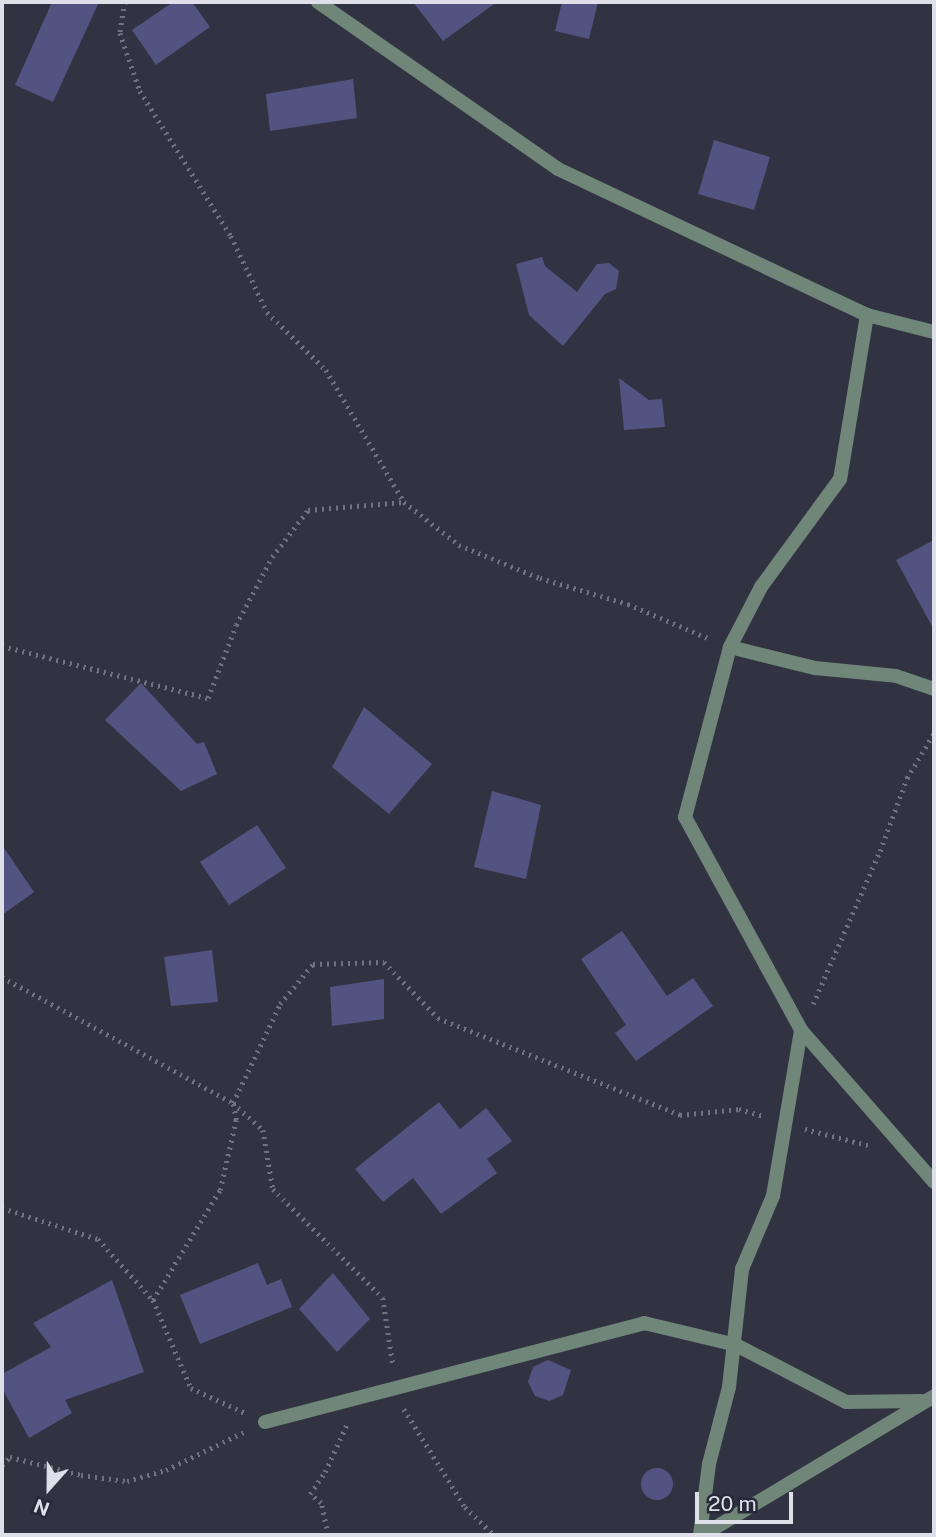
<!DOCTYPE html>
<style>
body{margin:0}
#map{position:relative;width:936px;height:1537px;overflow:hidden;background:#323342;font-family:"Public Sans",sans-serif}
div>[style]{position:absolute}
.building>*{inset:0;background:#525380}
.round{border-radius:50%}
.path>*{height:4.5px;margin-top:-2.25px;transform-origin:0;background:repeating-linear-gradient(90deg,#727380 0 2px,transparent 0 7px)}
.street>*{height:14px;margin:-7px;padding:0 7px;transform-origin:7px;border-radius:7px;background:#6f8679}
span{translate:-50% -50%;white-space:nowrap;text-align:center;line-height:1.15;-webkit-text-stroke:6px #282938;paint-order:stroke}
.frame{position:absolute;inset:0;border:4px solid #dedfe9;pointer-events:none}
.north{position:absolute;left:14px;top:1453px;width:70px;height:70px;-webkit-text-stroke:5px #282938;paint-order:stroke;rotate:201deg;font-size:19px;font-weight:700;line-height:28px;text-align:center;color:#dedfe9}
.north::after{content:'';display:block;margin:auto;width:24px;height:32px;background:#dedfe9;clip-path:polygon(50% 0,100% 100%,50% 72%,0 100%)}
.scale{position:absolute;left:695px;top:1492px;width:98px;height:32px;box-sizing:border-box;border:4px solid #dedfe9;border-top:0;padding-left:9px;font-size:21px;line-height:24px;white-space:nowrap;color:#dedfe9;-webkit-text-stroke:5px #282938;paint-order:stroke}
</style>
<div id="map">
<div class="building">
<div style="clip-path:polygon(52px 2px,99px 2px,53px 102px,15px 85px)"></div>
<div style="clip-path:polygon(173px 2px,192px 2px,210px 27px,156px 65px,132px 30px)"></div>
<div style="clip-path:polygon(413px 2px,497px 2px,443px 41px)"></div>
<div style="clip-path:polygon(562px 2px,598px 2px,589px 39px,555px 31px)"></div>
<div style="clip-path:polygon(353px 79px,357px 118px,270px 131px,266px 94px)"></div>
<div style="clip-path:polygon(714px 140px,770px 157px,754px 210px,698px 194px)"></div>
<div style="clip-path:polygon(542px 257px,545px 266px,577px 292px,597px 264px,609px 263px,619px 271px,616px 289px,605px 294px,563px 346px,529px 315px,516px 264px)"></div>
<div style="clip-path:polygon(619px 378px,649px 400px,662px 399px,665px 427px,624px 430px)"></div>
<div style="clip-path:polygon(934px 540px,934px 630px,896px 560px)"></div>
<div style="clip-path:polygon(141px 683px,197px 744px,204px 742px,217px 774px,181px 791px,105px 720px)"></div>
<div style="clip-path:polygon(364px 707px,432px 764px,389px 814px,332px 767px)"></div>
<div style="clip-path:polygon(492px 791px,541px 805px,526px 879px,474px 867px)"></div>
<div style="clip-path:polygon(257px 825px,286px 868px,229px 905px,200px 862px)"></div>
<div style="clip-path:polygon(2px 845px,34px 892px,2px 915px)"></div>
<div style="clip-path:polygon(622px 931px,667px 996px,693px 978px,713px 1006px,636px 1061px,615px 1033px,626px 1025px,581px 959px)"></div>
<div style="clip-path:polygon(212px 950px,218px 1002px,171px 1006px,164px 957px)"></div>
<div style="clip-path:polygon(384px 979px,384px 1019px,332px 1026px,330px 987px)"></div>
<div style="clip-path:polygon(439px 1102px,460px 1129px,486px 1108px,512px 1141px,487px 1159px,497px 1173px,441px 1214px,413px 1178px,383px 1202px,355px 1169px)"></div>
<div style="clip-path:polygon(258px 1263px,267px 1285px,281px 1279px,292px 1307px,200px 1344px,180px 1295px)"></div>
<div style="clip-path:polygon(333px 1273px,370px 1319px,337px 1352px,299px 1309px)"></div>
<div style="clip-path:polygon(112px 1280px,144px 1372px,65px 1400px,72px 1413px,29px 1438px,2px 1388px,2px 1374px,51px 1347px,33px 1323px)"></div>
<div style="clip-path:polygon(548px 1360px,571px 1370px,563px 1395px,549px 1401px,535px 1396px,528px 1382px,533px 1367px)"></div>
<div class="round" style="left:641px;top:1468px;width:32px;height:32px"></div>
</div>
<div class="path">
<div style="left:125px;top:2px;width:31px;rotate:99deg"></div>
<div style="left:120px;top:33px;width:61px;rotate:71deg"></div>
<div style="left:140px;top:91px;width:171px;rotate:57.9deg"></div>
<div style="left:231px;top:236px;width:84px;rotate:64.7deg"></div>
<div style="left:267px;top:312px;width:83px;rotate:44.5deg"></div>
<div style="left:326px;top:370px;width:153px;rotate:59.4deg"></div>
<div style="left:404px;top:502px;width:70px;rotate:38deg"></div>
<div style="left:459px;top:545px;width:87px;rotate:22.2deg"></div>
<div style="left:540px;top:578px;width:92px;rotate:16.5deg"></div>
<div style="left:628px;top:604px;width:89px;rotate:23.1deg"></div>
<div style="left:2px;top:646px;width:212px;rotate:14.2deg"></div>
<div style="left:208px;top:698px;width:78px;rotate:-69deg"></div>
<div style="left:236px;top:625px;width:77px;rotate:-62.1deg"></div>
<div style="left:272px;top:557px;width:59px;rotate:-52.5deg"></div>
<div style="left:308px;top:510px;width:96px;rotate:-4.8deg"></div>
<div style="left:2px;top:977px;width:263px;rotate:28.6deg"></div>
<div style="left:233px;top:1103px;width:40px;rotate:42deg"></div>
<div style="left:263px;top:1130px;width:60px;rotate:80.4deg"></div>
<div style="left:273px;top:1189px;width:155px;rotate:44.7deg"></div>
<div style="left:383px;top:1298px;width:68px;rotate:81.5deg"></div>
<div style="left:813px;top:1004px;width:167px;rotate:-66.4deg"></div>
<div style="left:880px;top:851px;width:78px;rotate:-69.7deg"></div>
<div style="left:907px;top:778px;width:52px;rotate:-59deg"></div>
<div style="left:805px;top:1129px;width:68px;rotate:14.4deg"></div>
<div style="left:2px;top:1208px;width:101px;rotate:17.9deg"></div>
<div style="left:98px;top:1239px;width:82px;rotate:48deg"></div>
<div style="left:153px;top:1300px;width:96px;rotate:66.6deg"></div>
<div style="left:191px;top:1388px;width:60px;rotate:24.8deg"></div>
<div style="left:153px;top:1300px;width:129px;rotate:-58.7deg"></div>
<div style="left:220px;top:1190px;width:72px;rotate:-77.1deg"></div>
<div style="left:236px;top:1120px;width:17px;rotate:-100deg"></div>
<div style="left:233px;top:1103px;width:110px;rotate:-64.6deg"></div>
<div style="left:280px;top:1004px;width:52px;rotate:-50.5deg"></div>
<div style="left:313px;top:964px;width:71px;rotate:-1.6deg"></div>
<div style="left:384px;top:962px;width:78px;rotate:46deg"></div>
<div style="left:438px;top:1018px;width:261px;rotate:21.8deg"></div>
<div style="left:680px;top:1115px;width:59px;rotate:-5.8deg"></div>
<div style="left:739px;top:1109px;width:25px;rotate:16deg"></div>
<div style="left:404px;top:1409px;width:115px;rotate:58.1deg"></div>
<div style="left:465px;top:1507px;width:40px;rotate:44deg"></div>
<div style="left:2px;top:1465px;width:11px;rotate:-45deg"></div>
<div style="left:10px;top:1457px;width:73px;rotate:14.2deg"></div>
<div style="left:81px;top:1475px;width:46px;rotate:7.4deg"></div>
<div style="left:127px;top:1481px;width:41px;rotate:-15.8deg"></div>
<div style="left:166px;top:1470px;width:87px;rotate:-26deg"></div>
<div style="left:328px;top:1535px;width:33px;rotate:-102deg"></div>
<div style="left:321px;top:1503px;width:14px;rotate:-141deg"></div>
<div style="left:310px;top:1494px;width:27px;rotate:-56deg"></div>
<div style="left:325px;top:1472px;width:53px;rotate:-65.4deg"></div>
</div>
<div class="street">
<div style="left:318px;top:2px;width:292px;rotate:34.8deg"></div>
<div style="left:558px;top:169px;width:342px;rotate:25.3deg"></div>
<div style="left:867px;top:315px;width:69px;rotate:14.2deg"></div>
<div style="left:867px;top:315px;width:166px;rotate:99.3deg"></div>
<div style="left:840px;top:479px;width:134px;rotate:126.2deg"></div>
<div style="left:761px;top:587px;width:68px;rotate:117.3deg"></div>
<div style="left:730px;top:647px;width:176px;rotate:104.8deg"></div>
<div style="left:685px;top:817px;width:243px;rotate:61.4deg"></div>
<div style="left:801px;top:1030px;width:202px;rotate:48.8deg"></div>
<div style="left:730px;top:647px;width:88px;rotate:13.9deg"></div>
<div style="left:815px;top:668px;width:81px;rotate:5.6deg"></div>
<div style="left:896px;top:676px;width:40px;rotate:18.9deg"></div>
<div style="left:265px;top:1422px;width:392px;rotate:-14.6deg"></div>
<div style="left:644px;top:1323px;width:95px;rotate:13.4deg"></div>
<div style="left:736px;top:1345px;width:124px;rotate:27.4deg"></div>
<div style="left:846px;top:1402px;width:75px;rotate:-0.8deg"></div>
<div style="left:700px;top:1535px;width:72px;rotate:-82.8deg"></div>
<div style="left:709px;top:1464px;width:80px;rotate:-75.4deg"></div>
<div style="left:729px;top:1387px;width:119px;rotate:-83.7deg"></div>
<div style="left:742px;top:1269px;width:79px;rotate:-67deg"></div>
<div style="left:773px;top:1196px;width:168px;rotate:-80.4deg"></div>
<div style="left:703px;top:1535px;width:270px;rotate:-31deg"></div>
</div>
<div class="frame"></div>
<div class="north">N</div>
<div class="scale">20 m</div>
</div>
